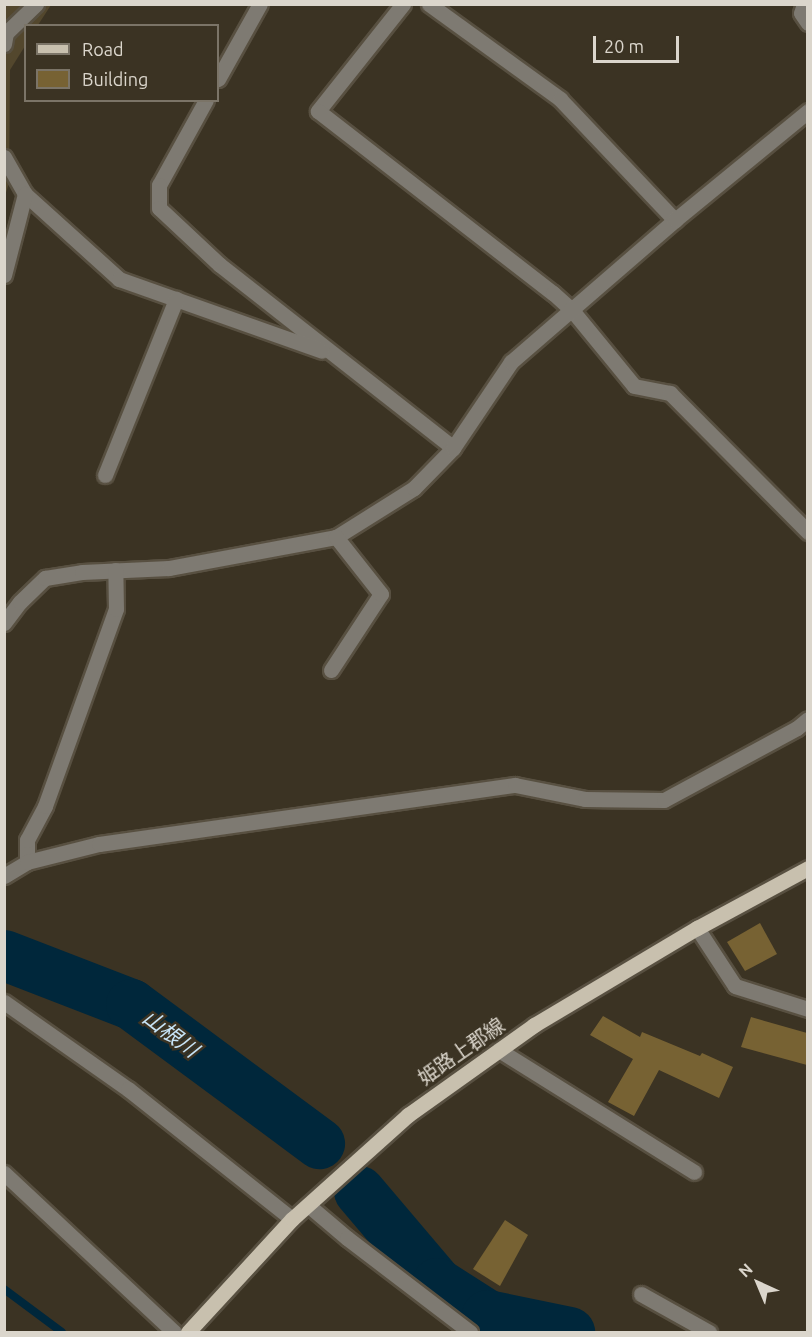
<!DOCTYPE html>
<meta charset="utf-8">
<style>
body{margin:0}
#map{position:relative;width:812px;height:1337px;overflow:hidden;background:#3b3323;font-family:Ubuntu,"Noto Sans JP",sans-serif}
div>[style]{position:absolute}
.green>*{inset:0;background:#53472d}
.stream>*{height:8px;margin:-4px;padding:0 4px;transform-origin:4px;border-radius:4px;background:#00273b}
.river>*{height:51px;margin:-25.5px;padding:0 25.5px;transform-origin:25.5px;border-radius:25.5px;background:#00273b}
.building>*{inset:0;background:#776233}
.roads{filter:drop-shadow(2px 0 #585041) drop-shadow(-2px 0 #585041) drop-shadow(0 2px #585041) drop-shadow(0 -2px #585041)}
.minor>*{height:15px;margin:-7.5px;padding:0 7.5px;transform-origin:7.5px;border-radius:7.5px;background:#7e7a72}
.major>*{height:15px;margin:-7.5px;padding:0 7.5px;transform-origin:7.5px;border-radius:7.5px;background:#c8c0ae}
span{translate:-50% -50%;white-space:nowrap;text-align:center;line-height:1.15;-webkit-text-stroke:5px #3b3323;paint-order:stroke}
.street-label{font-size:20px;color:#dbd6cc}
.water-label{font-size:21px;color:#c7e4f7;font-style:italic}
.frame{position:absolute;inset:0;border:6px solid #dbd6cc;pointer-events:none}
.legend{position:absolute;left:24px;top:24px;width:195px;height:78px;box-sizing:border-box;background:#3b3323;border:2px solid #7b7467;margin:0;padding:8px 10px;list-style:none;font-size:18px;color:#dbd6cc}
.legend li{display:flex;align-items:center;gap:12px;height:30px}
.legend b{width:30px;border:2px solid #7b7467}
.north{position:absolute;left:728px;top:1253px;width:60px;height:60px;-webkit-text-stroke:4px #3b3323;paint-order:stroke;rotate:316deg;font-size:16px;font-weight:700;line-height:24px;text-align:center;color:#dbd6cc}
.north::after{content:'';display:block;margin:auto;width:21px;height:27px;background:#dbd6cc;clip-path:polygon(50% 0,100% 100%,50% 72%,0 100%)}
.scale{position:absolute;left:593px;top:36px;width:86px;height:27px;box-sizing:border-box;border:3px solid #dbd6cc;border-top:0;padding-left:8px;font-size:18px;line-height:21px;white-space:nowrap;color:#dbd6cc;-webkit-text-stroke:4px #3b3323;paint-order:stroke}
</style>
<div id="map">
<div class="green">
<div style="clip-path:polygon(5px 5px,51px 5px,38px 25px,26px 26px,25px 46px,10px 70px,9px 183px,5px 196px)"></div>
</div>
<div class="stream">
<div style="left:4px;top:1289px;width:72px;rotate:36.6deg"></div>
</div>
<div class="river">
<div style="left:4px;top:955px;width:136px;rotate:21.1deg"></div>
<div style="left:131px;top:1004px;width:234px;rotate:36.5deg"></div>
<div style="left:359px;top:1191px;width:121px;rotate:49.7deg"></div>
<div style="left:437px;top:1283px;width:59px;rotate:32.6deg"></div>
<div style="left:487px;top:1315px;width:84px;rotate:11.7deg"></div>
</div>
<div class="building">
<div style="clip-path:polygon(760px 923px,777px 954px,745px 971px,727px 942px)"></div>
<div style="clip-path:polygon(603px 1016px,640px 1037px,642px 1032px,700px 1056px,702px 1053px,733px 1067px,719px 1098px,659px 1070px,634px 1116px,608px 1102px,633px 1059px,590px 1035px)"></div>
<div style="clip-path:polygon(751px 1017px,807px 1033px,807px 1065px,741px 1047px)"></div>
<div style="clip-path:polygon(505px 1220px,528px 1235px,500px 1286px,473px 1269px)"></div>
</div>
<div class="roads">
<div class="minor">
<div style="left:403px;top:4px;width:137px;rotate:128.5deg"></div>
<div style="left:318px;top:111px;width:297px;rotate:37.8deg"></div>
<div style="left:553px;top:293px;width:24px;rotate:42deg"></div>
<div style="left:571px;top:309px;width:99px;rotate:50.7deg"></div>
<div style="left:634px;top:386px;width:37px;rotate:11deg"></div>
<div style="left:670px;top:393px;width:196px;rotate:45.2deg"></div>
<div style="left:429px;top:4px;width:162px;rotate:35.9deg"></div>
<div style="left:560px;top:99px;width:167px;rotate:46.5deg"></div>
<div style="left:804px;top:4px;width:9px;rotate:108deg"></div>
<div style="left:801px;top:13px;width:12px;rotate:55deg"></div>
<div style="left:4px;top:44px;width:11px;rotate:-80deg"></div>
<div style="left:6px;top:33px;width:42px;rotate:-44deg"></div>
<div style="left:218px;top:79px;width:86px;rotate:-60.8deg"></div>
<div style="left:206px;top:100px;width:97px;rotate:118.9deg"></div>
<div style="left:159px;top:185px;width:23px;rotate:90deg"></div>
<div style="left:159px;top:208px;width:83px;rotate:43.1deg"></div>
<div style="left:220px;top:265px;width:296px;rotate:38.1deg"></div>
<div style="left:4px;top:157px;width:43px;rotate:60.4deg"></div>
<div style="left:25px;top:194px;width:127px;rotate:42.1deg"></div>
<div style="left:119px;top:279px;width:215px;rotate:19.5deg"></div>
<div style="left:4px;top:275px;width:84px;rotate:-75.5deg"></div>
<div style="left:105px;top:475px;width:190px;rotate:-68deg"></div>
<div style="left:4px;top:623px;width:26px;rotate:-53deg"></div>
<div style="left:20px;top:602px;width:35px;rotate:-44deg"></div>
<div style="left:45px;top:578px;width:37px;rotate:-9deg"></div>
<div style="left:82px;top:572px;width:87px;rotate:-2.6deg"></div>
<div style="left:169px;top:568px;width:170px;rotate:-10.5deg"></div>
<div style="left:336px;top:537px;width:92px;rotate:-32.1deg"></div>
<div style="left:414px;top:488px;width:56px;rotate:-45.7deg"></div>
<div style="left:453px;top:448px;width:104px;rotate:-56deg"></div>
<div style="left:511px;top:362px;width:217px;rotate:-40.9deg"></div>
<div style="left:675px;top:220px;width:172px;rotate:-39.3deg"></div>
<div style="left:331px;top:670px;width:91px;rotate:-56.7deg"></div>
<div style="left:381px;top:594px;width:73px;rotate:-128.3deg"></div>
<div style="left:27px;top:862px;width:22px;rotate:-90deg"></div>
<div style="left:27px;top:840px;width:38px;rotate:-62deg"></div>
<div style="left:45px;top:806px;width:209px;rotate:-70.2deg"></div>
<div style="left:116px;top:609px;width:39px;rotate:-91deg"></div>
<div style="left:4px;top:876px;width:27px;rotate:-31deg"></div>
<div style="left:27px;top:862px;width:74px;rotate:-14deg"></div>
<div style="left:99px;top:844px;width:420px;rotate:-8.1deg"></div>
<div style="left:515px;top:785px;width:71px;rotate:11.3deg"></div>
<div style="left:585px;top:799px;width:79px;rotate:0.7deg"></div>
<div style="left:664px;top:800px;width:151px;rotate:-28.4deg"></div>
<div style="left:797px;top:728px;width:14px;rotate:-39deg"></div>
<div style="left:697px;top:928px;width:69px;rotate:56.8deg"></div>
<div style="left:735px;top:986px;width:77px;rotate:17.5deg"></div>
<div style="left:4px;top:1002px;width:151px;rotate:35.1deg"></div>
<div style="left:128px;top:1089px;width:209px;rotate:38.4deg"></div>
<div style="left:499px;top:1050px;width:230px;rotate:32deg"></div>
<div style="left:4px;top:1173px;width:233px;rotate:43.1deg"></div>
<div style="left:308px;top:1205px;width:51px;rotate:40.2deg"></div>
<div style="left:347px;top:1238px;width:155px;rotate:37.4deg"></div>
<div style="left:641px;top:1294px;width:78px;rotate:29.2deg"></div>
</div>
<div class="major">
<div style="left:188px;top:1332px;width:154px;rotate:-47.4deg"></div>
<div style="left:292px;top:1219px;width:156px;rotate:-41.9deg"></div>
<div style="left:408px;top:1115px;width:155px;rotate:-35.5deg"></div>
<div style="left:534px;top:1025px;width:190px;rotate:-30.8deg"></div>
<div style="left:697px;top:928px;width:126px;rotate:-28.4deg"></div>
</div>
</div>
<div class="street-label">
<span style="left:461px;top:1051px;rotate:-35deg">姫路上郡線</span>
</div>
<div class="water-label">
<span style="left:171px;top:1033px;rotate:37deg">山根川</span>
</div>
<div class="frame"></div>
<ul class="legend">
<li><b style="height:8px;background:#c8c0ae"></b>Road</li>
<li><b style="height:16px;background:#776233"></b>Building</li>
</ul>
<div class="north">N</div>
<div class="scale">20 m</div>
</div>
